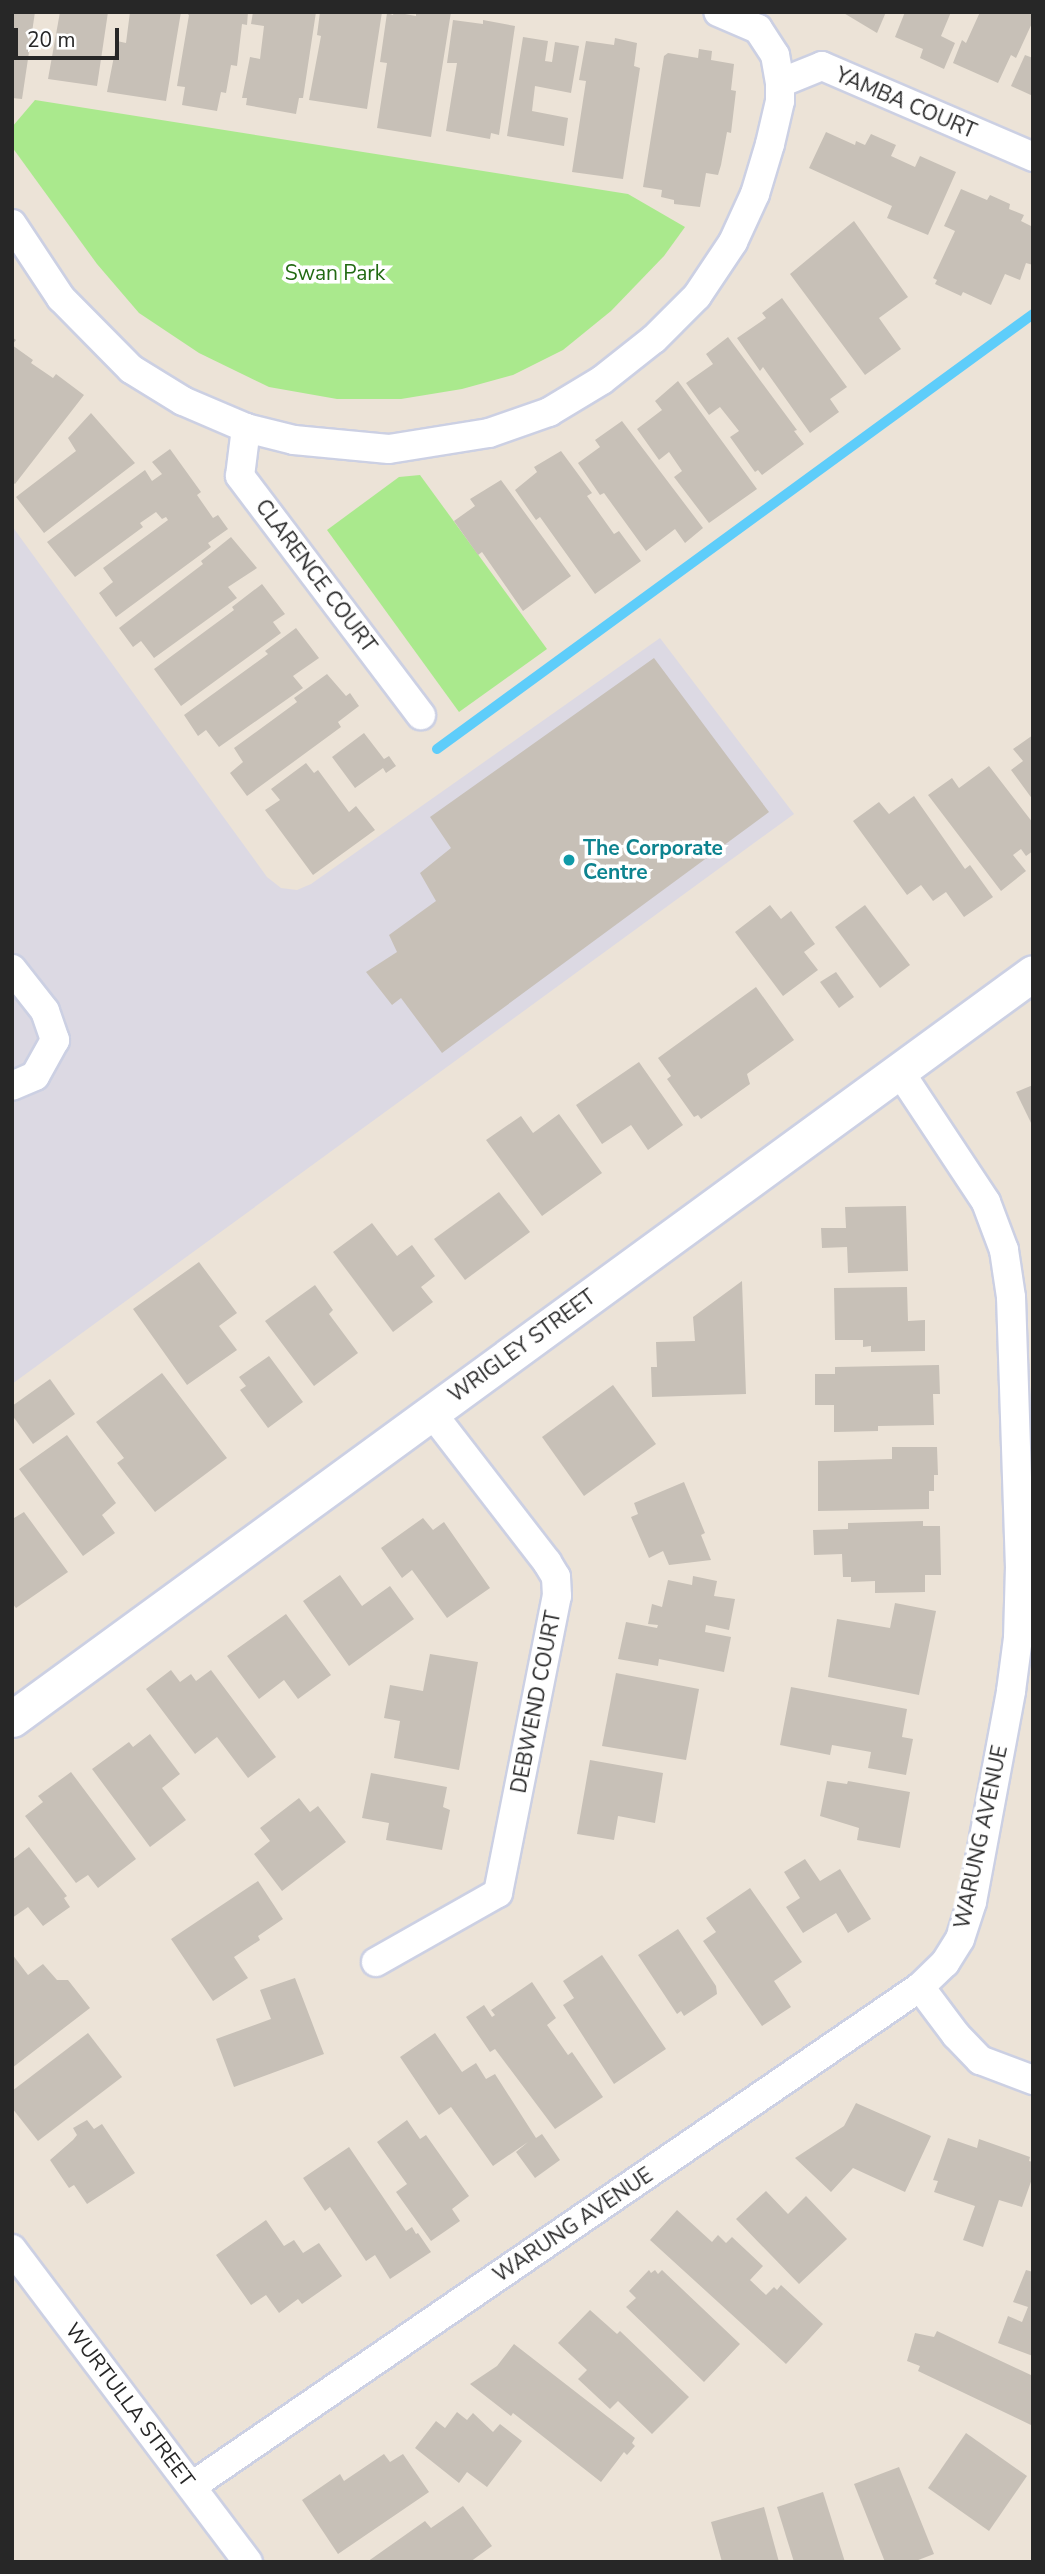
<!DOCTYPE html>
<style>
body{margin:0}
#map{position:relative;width:1045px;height:2574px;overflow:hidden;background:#ece3d7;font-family:"Nunito Sans",sans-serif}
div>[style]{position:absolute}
.industrial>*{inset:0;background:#dcd9e3}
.green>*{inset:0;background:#aae98d}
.stream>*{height:10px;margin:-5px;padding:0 5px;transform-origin:5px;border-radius:5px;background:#5ecdfa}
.building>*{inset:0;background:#c7c0b7}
.roads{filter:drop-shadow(2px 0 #ccd0e3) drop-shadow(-2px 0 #ccd0e3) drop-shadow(0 2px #ccd0e3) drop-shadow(0 -2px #ccd0e3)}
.minor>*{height:28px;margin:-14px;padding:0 14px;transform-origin:14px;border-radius:14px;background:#fff}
.tertiary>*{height:35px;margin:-17.5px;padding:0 17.5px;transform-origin:17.5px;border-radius:17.5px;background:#fff}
.dots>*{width:19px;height:19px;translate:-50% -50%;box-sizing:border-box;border:4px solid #fff;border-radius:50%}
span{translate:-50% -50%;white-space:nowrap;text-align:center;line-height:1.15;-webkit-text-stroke:7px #fff;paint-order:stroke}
.street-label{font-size:21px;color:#272727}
.park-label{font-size:21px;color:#226912}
.culture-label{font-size:21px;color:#0d838f;font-weight:700}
.left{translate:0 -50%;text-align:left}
.frame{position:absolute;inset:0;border:14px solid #272727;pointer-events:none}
.scale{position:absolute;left:14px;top:28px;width:105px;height:32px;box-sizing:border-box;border:4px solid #272727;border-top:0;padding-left:9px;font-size:21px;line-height:24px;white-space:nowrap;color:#272727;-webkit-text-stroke:5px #fff;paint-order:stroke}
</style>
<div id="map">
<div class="industrial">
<div style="clip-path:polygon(12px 526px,267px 877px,281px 888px,297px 890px,311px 884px,660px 638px,794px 814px,12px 1384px)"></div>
</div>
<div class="green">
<div style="clip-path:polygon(35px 100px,628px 194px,685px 227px,664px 256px,611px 311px,563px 350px,513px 375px,462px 389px,401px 399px,337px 399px,269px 387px,199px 353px,139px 313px,97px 264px,12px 147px,12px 127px)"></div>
<div style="clip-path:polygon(420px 475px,547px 649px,459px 712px,327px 530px,399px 477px)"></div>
</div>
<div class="stream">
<div style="left:437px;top:749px;width:738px;rotate:-36.12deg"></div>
</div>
<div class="building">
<div style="clip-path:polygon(12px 12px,35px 12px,22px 99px,12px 98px)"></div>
<div style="clip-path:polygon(60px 12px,108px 12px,97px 86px,48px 79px)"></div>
<div style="clip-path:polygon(130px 12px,181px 12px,166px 101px,107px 92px,117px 41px,126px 43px)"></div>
<div style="clip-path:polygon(185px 12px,248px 12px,247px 25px,242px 24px,237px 66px,231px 65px,226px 93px,221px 92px,217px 111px,182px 105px,185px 87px,177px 86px,189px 15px)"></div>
<div style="clip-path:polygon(253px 12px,316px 12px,303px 98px,299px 98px,296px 114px,246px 105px,247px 98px,242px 98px,250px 57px,260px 59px,264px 26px,251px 24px)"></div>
<div style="clip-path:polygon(320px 12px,382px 12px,367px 109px,309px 100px,321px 36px,317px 35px)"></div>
<div style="clip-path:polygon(394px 12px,416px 16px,416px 12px,451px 12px,431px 137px,377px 128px,387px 63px,380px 62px,387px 13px,393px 15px)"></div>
<div style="clip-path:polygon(842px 12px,886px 12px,877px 33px)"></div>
<div style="clip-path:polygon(905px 12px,951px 12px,941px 36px,955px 43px,944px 69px,920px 58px,923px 49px,895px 37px)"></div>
<div style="clip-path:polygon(980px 12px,1033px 12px,1033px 21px,1016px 58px,1011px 55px,998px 83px,953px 63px,962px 40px,966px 43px)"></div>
<div style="clip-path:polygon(453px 20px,483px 24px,483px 20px,515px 26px,499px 135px,491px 133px,490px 139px,446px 131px,457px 63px,447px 63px)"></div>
<div style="clip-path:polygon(523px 37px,548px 41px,545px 61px,552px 62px,555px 42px,579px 46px,571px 93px,535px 86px,532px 111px,568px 118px,564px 146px,507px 136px)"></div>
<div style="clip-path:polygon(615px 38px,637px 43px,634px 66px,640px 68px,623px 179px,572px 172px,586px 81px,579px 80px,586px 41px,614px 45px)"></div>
<div style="clip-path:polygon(699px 49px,712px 51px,711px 60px,734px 64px,731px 90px,736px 91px,731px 133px,727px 132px,721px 165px,718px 175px,706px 173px,700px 207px,674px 204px,674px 200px,661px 197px,662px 190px,643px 187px,664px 56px,668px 53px,698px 58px)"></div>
<div style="clip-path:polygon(1025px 55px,1033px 58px,1033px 96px,1011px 86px)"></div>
<div style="clip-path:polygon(826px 132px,855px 145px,856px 141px,865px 145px,871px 134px,896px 145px,891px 156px,915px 167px,920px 156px,956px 172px,928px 235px,887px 218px,892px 206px,809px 168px)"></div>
<div style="clip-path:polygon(961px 189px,987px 200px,990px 195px,1010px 204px,1009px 209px,1024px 215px,1021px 221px,1033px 227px,1033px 265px,1026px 263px,1020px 280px,1005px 274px,991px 305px,963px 292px,961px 296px,935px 284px,937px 280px,933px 278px,955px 231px,944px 226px)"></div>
<div style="clip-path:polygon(854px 221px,908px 297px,879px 318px,901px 349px,865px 375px,790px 274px)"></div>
<div style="clip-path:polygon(782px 298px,847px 387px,830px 399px,839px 412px,810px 433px,763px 367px,760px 371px,737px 338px,766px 318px,762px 313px)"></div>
<div style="clip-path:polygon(12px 337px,16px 340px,12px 345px,33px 360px,31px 363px,53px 378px,56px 374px,84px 395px,15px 484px,12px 482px)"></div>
<div style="clip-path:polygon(728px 337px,797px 430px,794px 431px,804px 444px,762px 475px,758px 470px,755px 472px,730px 437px,739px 431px,720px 407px,709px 415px,686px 383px,713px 364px,706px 354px)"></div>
<div style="clip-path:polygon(678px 381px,757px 489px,709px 523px,674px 477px,682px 471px,669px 452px,659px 460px,637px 429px,662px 410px,655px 401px)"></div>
<div style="clip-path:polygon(91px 413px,135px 463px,44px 533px,16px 497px,76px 451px,68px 438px)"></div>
<div style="clip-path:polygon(622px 421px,703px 528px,685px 543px,675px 529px,646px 551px,604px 493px,600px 495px,578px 463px,600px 447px,595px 440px)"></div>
<div style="clip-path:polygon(170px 449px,201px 492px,197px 495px,213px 518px,218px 515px,228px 529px,208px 543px,211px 547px,116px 617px,99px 593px,113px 582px,103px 568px,168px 520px,166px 517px,162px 519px,156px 512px,140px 523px,143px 527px,75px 577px,47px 542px,145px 470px,152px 481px,162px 474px,152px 462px)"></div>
<div style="clip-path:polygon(561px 451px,592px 493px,587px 496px,614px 534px,619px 531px,641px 561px,595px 594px,540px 517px,536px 520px,515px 490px,537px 472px,534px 467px)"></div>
<div style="clip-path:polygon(501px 480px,571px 576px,523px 611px,482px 552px,478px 555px,454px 521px,475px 506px,470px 499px)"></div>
<div style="clip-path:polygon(231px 537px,257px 568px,228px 587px,237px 598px,154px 658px,141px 641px,133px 647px,119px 628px,203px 564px,201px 561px)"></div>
<div style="clip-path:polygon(262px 584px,285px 614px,273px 622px,281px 633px,181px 706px,154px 669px,234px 610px,232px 607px)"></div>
<div style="clip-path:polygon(296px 628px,319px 658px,293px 676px,303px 688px,219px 747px,206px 730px,198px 736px,184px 715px,268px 654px,265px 651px)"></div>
<div style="clip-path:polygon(654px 658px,769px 812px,442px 1053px,401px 998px,392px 1005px,366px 972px,397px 952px,389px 935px,436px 901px,420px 873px,451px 848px,430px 817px)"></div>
<div style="clip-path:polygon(327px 674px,346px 696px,350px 693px,359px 706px,338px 722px,341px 727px,247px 796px,230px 773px,243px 762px,234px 748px,297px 702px,294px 698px)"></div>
<div style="clip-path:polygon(364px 733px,384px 759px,389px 756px,396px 766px,386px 773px,383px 768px,355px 788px,332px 757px)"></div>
<div style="clip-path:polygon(1033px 735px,1033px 800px,1011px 770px,1023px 761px,1013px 749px)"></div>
<div style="clip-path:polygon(306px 763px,314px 773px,318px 770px,349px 812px,356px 806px,375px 830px,313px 875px,265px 810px,280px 800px,271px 789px)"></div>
<div style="clip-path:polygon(989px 766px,1033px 823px,1033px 851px,1026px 856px,1021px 849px,1013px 855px,1026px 871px,1001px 891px,928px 795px,952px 778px,959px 788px)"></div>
<div style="clip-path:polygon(914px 796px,965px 869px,970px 865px,993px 897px,964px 917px,946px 892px,933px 901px,921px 885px,907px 895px,853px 821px,879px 802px,889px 814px)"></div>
<div style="clip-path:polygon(770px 905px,781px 919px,791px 911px,815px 944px,804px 952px,818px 970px,783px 996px,735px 932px)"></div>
<div style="clip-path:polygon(865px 905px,910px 965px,880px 988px,835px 927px)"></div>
<div style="clip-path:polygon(836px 972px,854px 997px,839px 1008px,820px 982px)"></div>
<div style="clip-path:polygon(756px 987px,794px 1040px,747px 1074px,750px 1084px,701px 1119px,698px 1115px,694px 1117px,667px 1079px,671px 1076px,658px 1058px)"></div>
<div style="clip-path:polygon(639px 1062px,683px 1125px,648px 1150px,631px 1125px,602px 1144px,576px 1105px)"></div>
<div style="clip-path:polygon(1033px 1085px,1033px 1127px,1016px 1092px)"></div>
<div style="clip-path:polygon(559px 1114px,602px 1173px,542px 1216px,486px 1140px,521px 1116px,533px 1133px)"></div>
<div style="clip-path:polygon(499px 1192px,530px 1232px,465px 1280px,434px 1239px)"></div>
<div style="clip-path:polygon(906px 1206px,908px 1271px,848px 1273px,847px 1247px,822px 1248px,821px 1228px,846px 1228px,845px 1207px)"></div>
<div style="clip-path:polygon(372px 1223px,397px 1256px,412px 1245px,435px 1276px,421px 1287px,433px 1302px,393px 1332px,333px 1252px)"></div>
<div style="clip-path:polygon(199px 1262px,237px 1313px,219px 1326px,237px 1350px,187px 1385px,133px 1309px)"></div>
<div style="clip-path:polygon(742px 1281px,746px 1394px,652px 1397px,651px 1367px,657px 1367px,656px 1342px,695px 1341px,693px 1317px)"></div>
<div style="clip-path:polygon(315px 1285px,333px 1310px,329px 1314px,358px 1353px,314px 1386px,265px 1321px)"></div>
<div style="clip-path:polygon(907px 1287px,908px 1321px,925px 1320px,925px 1351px,871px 1352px,871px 1346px,863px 1347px,863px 1340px,835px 1340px,834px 1288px)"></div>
<div style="clip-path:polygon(269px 1356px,303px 1402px,268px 1428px,240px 1390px,246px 1386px,239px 1377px)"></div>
<div style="clip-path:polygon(939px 1365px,940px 1394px,933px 1394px,934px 1425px,878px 1426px,878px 1431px,834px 1432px,834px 1405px,815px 1405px,815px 1374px,835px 1374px,835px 1367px)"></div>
<div style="clip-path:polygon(162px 1373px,227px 1458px,155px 1512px,117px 1463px,124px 1458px,96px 1422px)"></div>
<div style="clip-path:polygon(50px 1379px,75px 1414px,33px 1444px,12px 1415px,12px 1406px)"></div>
<div style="clip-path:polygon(613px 1385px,656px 1444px,584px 1496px,542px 1437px)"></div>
<div style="clip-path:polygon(67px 1435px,116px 1503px,102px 1515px,115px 1533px,83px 1556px,19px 1469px)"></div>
<div style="clip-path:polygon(892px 1447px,937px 1447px,938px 1475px,934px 1475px,934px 1491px,929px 1491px,929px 1509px,818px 1511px,818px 1461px,892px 1459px)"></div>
<div style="clip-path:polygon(684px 1482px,705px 1533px,701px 1535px,711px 1560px,669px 1565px,663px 1551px,649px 1558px,631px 1517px,638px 1514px,634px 1503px)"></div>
<div style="clip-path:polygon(24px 1512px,68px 1572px,16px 1608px,12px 1603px,12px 1515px,14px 1518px)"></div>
<div style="clip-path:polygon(423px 1518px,433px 1530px,444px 1522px,490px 1588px,447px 1618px,412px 1570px,402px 1578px,381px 1548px)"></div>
<div style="clip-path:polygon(923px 1521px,923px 1526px,940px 1526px,941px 1575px,925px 1575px,925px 1592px,875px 1593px,875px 1581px,851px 1582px,851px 1577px,843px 1577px,842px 1554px,814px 1555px,813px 1530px,848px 1529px,848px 1523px)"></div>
<div style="clip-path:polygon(340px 1575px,362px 1606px,390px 1586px,414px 1619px,349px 1666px,303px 1601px)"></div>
<div style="clip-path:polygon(693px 1576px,717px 1581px,714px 1596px,735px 1599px,729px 1630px,706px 1625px,705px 1632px,731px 1637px,724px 1672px,659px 1659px,658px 1666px,618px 1659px,626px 1622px,657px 1628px,658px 1625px,648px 1624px,652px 1604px,662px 1607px,668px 1580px,692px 1585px)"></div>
<div style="clip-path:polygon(895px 1603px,936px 1611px,919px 1695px,828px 1677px,837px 1619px,890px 1628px)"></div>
<div style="clip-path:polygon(286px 1614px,331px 1675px,298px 1699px,284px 1680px,259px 1699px,227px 1656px)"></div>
<div style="clip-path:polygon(430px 1654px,478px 1662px,459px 1770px,394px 1758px,400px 1721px,384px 1718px,390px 1685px,423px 1691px)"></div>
<div style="clip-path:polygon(171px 1670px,180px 1682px,191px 1674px,196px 1681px,211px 1670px,276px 1757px,248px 1778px,217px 1737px,195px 1754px,146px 1689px)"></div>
<div style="clip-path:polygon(616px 1673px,699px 1689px,686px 1760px,602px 1746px)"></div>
<div style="clip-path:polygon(791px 1687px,907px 1709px,902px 1737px,913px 1739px,906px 1775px,868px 1768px,871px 1752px,832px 1745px,830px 1755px,780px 1745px)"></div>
<div style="clip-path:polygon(150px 1734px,180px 1774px,162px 1788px,186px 1820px,150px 1847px,92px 1769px,129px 1742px,133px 1747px)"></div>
<div style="clip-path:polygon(590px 1760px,663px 1773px,655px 1823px,618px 1816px,614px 1840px,577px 1834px)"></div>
<div style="clip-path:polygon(71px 1772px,136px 1859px,98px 1888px,88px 1875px,76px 1883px,25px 1816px,43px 1802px,38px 1796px)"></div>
<div style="clip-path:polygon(371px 1773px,447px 1787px,443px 1807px,450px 1810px,442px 1850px,386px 1840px,389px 1823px,362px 1818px)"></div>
<div style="clip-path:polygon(827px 1781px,847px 1784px,848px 1781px,910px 1792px,900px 1848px,857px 1840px,859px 1828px,820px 1816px)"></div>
<div style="clip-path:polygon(299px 1798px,310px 1812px,318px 1806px,346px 1842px,282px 1891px,254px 1854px,270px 1841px,260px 1828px)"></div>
<div style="clip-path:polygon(29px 1847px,67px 1896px,64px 1898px,70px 1907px,43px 1926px,28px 1907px,12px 1918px,12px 1860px)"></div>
<div style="clip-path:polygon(805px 1859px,820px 1881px,840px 1869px,871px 1919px,848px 1933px,836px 1913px,803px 1933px,786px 1907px,800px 1898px,784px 1872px)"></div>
<div style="clip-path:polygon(258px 1881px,283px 1919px,258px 1936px,260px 1940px,234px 1957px,248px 1978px,213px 2001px,171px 1939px)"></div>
<div style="clip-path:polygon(750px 1888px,802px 1962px,774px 1981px,791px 2007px,762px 2026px,703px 1941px,716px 1932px,706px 1918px)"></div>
<div style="clip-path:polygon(678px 1929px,716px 1986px,717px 1994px,684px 2016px,681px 2011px,677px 2014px,638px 1955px)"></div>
<div style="clip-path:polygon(12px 1954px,28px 1975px,43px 1964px,57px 1980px,68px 1980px,90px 2008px,12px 2068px)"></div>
<div style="clip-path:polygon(602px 1955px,666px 2049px,614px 2084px,563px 2005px,574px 1998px,563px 1981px)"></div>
<div style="clip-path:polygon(295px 1978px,324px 2054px,234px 2087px,216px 2039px,271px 2019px,260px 1990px)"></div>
<div style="clip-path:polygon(532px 1982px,556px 2018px,547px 2025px,568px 2055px,572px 2052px,603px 2097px,555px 2129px,495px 2049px,490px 2052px,466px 2017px,484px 2005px,492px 2017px,495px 2015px,491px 2010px)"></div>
<div style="clip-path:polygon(88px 2033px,122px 2077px,38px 2141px,12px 2108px,12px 2091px)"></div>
<div style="clip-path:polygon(435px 2033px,462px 2072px,476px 2063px,486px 2079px,495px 2074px,536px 2138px,542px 2134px,560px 2160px,535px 2178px,516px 2152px,528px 2142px,493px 2166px,451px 2107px,439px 2115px,400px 2057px)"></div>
<div style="clip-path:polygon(856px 2103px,931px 2136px,905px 2192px,853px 2168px,831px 2192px,795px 2158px,844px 2126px)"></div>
<div style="clip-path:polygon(87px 2120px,94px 2129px,102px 2124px,135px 2173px,87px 2204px,74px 2185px,69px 2188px,50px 2160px,73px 2140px,77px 2135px,73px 2128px)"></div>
<div style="clip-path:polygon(407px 2120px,420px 2139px,426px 2135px,469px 2196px,452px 2209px,460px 2221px,431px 2241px,396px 2192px,407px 2184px,377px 2142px)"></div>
<div style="clip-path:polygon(948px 2138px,977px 2148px,979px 2139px,1030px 2157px,1029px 2161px,1033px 2162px,1033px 2176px,1022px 2207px,999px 2200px,983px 2247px,963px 2240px,975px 2206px,934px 2192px,938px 2181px,933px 2180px)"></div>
<div style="clip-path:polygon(349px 2147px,406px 2231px,412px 2227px,416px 2234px,418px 2233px,431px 2252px,390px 2279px,375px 2255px,366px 2261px,330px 2207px,325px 2211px,303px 2178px)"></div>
<div style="clip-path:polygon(766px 2191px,788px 2214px,806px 2196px,847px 2239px,799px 2284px,736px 2219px)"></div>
<div style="clip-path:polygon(677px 2210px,712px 2242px,718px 2235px,726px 2243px,732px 2237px,763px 2266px,750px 2280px,766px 2295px,774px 2287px,777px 2290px,781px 2285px,823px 2324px,786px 2364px,650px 2240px)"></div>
<div style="clip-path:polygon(266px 2220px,284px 2246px,294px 2240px,303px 2253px,319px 2243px,342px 2276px,302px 2304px,298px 2299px,279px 2313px,266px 2295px,251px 2305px,216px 2255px)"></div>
<div style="clip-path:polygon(649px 2270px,651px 2273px,655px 2270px,658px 2274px,662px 2270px,740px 2344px,704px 2382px,626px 2307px,636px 2298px,629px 2291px)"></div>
<div style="clip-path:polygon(1026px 2270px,1033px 2272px,1033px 2356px,998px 2343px,1008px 2316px,1022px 2322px,1028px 2307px,1013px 2302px)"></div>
<div style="clip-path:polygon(590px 2310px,617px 2334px,620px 2331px,689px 2397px,652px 2434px,618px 2401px,610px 2409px,578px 2379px,587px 2370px,558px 2343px)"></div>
<div style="clip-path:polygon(937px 2331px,1033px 2376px,1033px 2426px,918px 2371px,920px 2366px,907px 2361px,915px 2333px,934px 2337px)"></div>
<div style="clip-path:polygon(514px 2344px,635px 2438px,632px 2443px,635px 2446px,627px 2455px,624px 2452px,601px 2482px,513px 2413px,511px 2416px,470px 2384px,497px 2366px)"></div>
<div style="clip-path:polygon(457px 2412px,467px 2420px,473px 2413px,493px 2432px,500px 2424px,522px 2441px,487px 2487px,467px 2472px,459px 2483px,415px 2448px,436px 2421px,445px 2428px)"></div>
<div style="clip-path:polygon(966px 2433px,1027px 2476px,989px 2531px,928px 2488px)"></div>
<div style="clip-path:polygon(384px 2454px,390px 2462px,403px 2454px,429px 2492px,338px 2554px,302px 2500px,340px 2474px,344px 2481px)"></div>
<div style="clip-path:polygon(899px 2467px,934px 2554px,913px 2562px,885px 2562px,854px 2484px)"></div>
<div style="clip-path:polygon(823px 2492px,845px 2562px,794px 2562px,777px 2507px)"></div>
<div style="clip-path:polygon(463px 2506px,492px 2546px,470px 2562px,367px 2562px,425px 2521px,431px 2528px)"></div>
<div style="clip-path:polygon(764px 2507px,779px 2562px,722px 2562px,711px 2522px)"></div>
</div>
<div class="roads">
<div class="minor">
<div style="left:780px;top:83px;width:45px;rotate:-22deg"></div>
<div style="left:822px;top:66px;width:230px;rotate:23.3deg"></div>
<div style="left:12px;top:224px;width:89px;rotate:56.5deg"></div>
<div style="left:61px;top:298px;width:100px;rotate:45.4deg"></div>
<div style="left:131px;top:369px;width:61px;rotate:31.6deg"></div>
<div style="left:183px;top:401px;width:69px;rotate:23.2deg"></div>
<div style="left:246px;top:428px;width:49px;rotate:14deg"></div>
<div style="left:294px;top:440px;width:95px;rotate:5.4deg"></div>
<div style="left:389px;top:449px;width:101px;rotate:-9.1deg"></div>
<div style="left:489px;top:433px;width:64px;rotate:-19.3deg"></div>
<div style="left:549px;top:412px;width:62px;rotate:-31.1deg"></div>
<div style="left:602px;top:380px;width:66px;rotate:-38.3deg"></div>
<div style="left:654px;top:339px;width:61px;rotate:-45deg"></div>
<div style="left:697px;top:296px;width:65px;rotate:-56.3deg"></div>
<div style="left:733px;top:242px;width:53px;rotate:-65.4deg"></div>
<div style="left:755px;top:194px;width:52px;rotate:-73.3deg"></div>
<div style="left:770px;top:144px;width:44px;rotate:-76.9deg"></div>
<div style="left:780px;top:101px;width:18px;rotate:-90deg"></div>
<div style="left:780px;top:83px;width:28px;rotate:-100deg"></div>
<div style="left:775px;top:55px;width:31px;rotate:-123deg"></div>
<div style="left:758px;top:29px;width:43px;rotate:-157deg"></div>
<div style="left:246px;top:428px;width:48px;rotate:97.1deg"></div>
<div style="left:240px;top:476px;width:300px;rotate:52.9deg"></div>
<div style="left:12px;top:969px;width:53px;rotate:51.8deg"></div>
<div style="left:45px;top:1011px;width:31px;rotate:71deg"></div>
<div style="left:55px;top:1040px;width:41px;rotate:119.1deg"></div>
<div style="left:35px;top:1076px;width:25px;rotate:157deg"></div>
<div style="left:376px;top:1962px;width:140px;rotate:-29.5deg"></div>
<div style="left:498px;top:1893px;width:303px;rotate:-78.8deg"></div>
<div style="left:557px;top:1596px;width:19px;rotate:-93deg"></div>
<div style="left:556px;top:1577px;width:17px;rotate:-121deg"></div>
<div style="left:547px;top:1562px;width:190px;rotate:-127.7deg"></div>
<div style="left:920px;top:1987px;width:60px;rotate:53.1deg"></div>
<div style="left:956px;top:2035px;width:35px;rotate:46deg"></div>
<div style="left:980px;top:2060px;width:57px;rotate:20.7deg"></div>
<div style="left:12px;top:2249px;width:392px;rotate:53deg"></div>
<div style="left:192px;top:2486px;width:883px;rotate:-34.43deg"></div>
<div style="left:920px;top:1987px;width:35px;rotate:-44deg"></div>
<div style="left:945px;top:1963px;width:28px;rotate:-58deg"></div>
<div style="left:960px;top:1939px;width:39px;rotate:-72deg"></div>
<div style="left:972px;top:1902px;width:215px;rotate:-79.5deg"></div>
<div style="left:1011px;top:1691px;width:53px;rotate:-82.5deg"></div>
<div style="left:1018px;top:1638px;width:70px;rotate:-88.4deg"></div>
<div style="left:1020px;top:1568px;width:271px;rotate:-91.9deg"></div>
<div style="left:1011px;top:1297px;width:48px;rotate:-98.5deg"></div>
<div style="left:1004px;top:1250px;width:51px;rotate:-110.6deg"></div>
<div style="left:986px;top:1202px;width:156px;rotate:-123.5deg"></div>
</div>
<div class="tertiary">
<div style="left:12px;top:1719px;width:1264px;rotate:-36.15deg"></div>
</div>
</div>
<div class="dots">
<div style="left:569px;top:860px;background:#0f9aa8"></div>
</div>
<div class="street-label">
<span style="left:906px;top:103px;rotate:23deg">YAMBA COURT</span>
<span style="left:316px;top:576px;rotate:53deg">CLARENCE COURT</span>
<span style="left:522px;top:1346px;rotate:-36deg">WRIGLEY STREET</span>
<span style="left:536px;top:1702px;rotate:-79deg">DEBWEND COURT</span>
<span style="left:981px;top:1837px;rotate:-78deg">WARUNG AVENUE</span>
<span style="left:573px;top:2225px;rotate:-34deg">WARUNG AVENUE</span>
<span style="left:130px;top:2405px;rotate:53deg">WURTULLA STREET</span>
</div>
<div class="park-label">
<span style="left:335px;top:273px">Swan Park</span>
</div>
<div class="culture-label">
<span class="left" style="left:583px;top:860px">The Corporate<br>Centre</span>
</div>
<div class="frame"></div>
<div class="scale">20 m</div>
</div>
